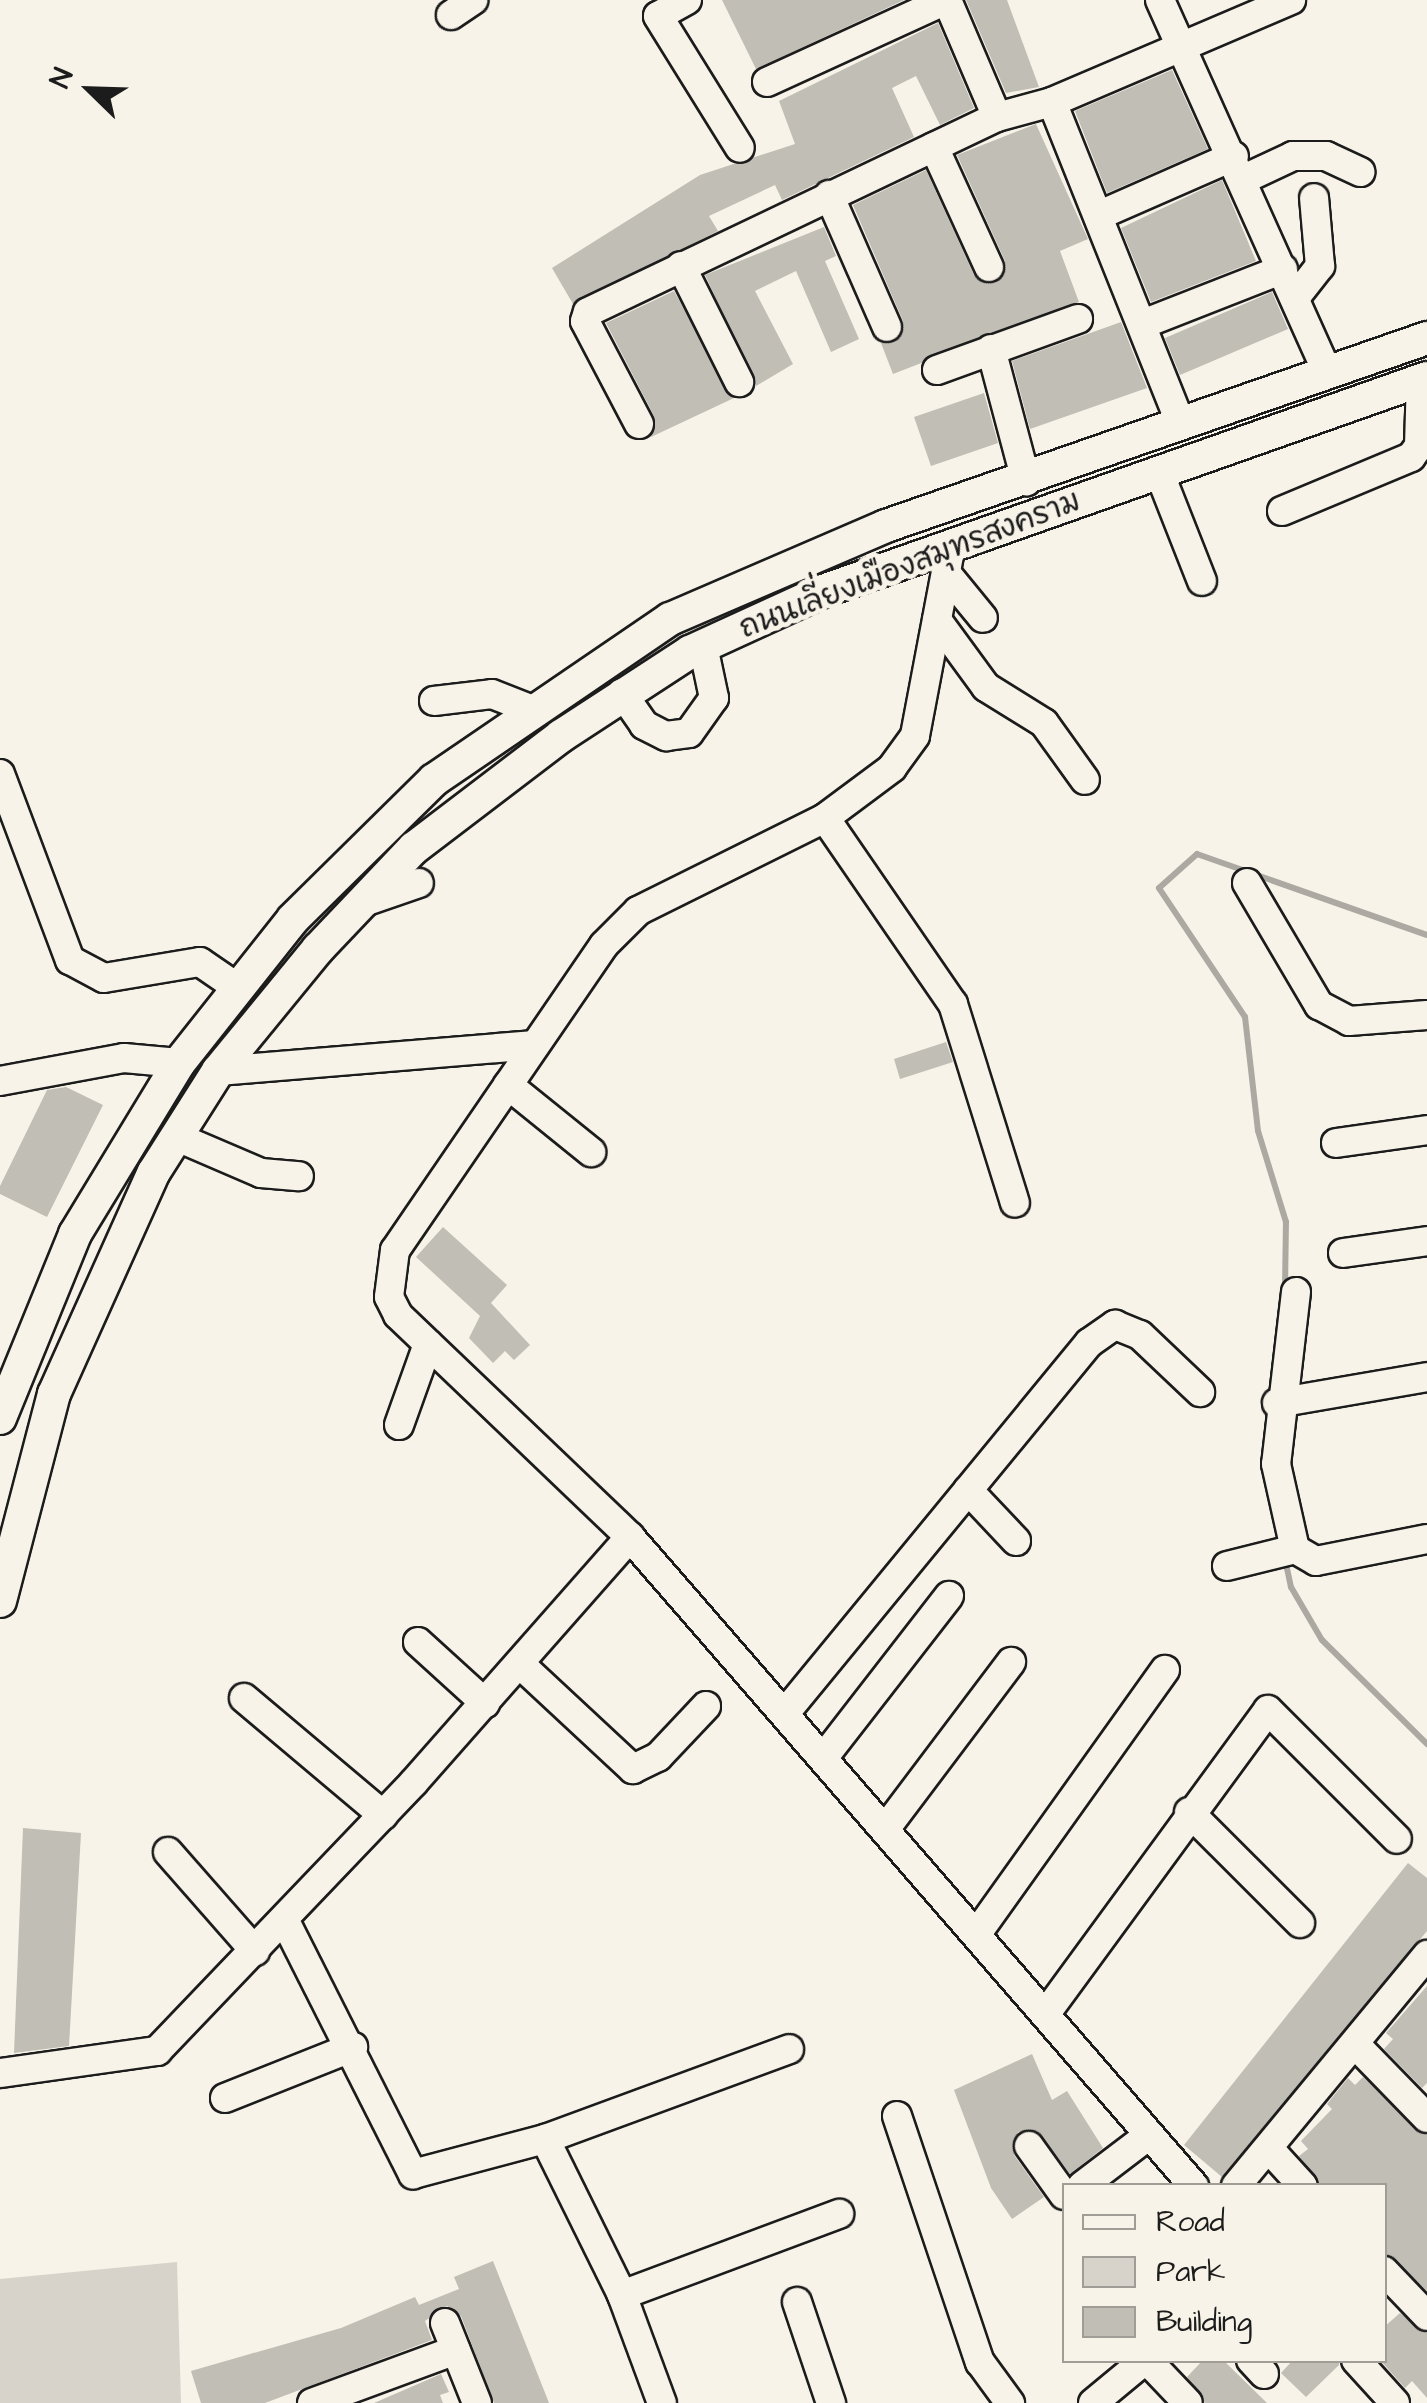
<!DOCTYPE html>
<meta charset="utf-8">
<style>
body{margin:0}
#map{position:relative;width:1427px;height:2403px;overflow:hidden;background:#f7f3e8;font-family:"Architects Daughter","Playpen Sans Thai",sans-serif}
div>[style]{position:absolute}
.green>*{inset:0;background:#d7d3cb}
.stream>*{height:6px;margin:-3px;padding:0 3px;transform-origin:3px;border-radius:3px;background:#aca9a2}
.building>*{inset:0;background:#c0beb5}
.roads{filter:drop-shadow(2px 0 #1c1c1c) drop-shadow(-2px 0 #1c1c1c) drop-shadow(0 2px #1c1c1c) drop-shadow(0 -2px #1c1c1c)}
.minor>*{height:28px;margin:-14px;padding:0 14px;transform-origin:14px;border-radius:14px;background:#f7f3e8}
.major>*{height:32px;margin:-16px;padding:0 16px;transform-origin:16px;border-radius:16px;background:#f7f3e8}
span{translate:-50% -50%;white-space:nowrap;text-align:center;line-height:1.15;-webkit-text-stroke:10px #f7f3e8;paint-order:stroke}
.street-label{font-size:30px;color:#1c1c1c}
.legend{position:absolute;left:1062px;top:2183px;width:325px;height:180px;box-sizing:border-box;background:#f7f3e8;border:2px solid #9f9d96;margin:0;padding:12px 18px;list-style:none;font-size:30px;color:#1c1c1c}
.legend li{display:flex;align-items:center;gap:20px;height:50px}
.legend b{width:50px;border:2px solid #9f9d96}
.north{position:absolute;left:40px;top:40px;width:100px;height:100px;-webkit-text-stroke:8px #f7f3e8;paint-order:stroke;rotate:293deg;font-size:28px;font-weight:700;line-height:40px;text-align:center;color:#1c1c1c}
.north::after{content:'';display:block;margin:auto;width:35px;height:45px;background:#1c1c1c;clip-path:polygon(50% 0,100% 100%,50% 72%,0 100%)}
</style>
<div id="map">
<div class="green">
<div style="clip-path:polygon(177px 2262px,181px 2403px,0 2403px,0 2279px)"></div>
</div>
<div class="stream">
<div style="left:1285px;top:1290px;width:68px;rotate:-89.2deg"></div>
<div style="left:1286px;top:1222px;width:95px;rotate:-107.1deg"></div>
<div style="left:1258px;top:1131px;width:115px;rotate:-96.5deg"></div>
<div style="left:1245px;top:1017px;width:155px;rotate:-123.7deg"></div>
<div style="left:1159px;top:888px;width:51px;rotate:-41.8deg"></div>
<div style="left:1197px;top:854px;width:244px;rotate:19.4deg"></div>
<div style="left:1267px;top:1428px;width:122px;rotate:-83.4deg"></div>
<div style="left:1285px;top:1559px;width:29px;rotate:78deg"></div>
<div style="left:1291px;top:1587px;width:61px;rotate:59.7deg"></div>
<div style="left:1322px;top:1640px;width:148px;rotate:44.7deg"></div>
</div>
<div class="building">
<div style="clip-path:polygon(722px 0,904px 0,756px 69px)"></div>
<div style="clip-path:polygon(966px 0,1007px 0,1039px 87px,1006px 93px)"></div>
<div style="clip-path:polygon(938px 23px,974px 108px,940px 125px,916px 76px,892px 88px,914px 137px,782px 200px,775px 185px,709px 216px,718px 231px,573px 304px,552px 268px,700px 175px,795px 144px,779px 101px)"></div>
<div style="clip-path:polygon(1172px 70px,1208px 149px,1107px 193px,1075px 111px)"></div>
<div style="clip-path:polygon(1036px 124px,1088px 239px,1060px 251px,1079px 302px,893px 374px,881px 343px,900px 338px,903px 321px,853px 205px,926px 170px,974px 275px,995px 283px,1005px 261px,957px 155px)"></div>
<div style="clip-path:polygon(1222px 180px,1256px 261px,1151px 302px,1121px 228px)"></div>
<div style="clip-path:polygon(824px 227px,836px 256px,825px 261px,859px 339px,831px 352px,796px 271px,755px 291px,793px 364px,756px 386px,705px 275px)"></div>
<div style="clip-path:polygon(674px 291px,734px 398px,651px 437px,654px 416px,606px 323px)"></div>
<div style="clip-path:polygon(1272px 292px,1288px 329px,1180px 375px,1165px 338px)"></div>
<div style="clip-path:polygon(1121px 322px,1147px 388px,1030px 429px,1012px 361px)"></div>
<div style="clip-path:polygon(984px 393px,998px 443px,931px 466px,914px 417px)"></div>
<div style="clip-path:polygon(946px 1042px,953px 1062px,900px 1079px,894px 1059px)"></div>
<div style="clip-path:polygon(66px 1087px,103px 1105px,47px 1217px,0 1194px,0 1186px,47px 1090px)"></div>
<div style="clip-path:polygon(443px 1227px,507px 1285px,491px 1303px,530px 1345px,514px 1360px,505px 1351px,493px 1363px,469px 1338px,480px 1316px,416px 1257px)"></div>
<div style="clip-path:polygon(23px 1828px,81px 1833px,69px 2046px,14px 2053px)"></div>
<div style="clip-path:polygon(1408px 1863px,1427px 1878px,1427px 1931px,1222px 2177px,1184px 2145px)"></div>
<div style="clip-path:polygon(1427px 1986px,1427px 2083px,1422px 2088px,1384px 2049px,1393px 2039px,1386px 2033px)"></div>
<div style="clip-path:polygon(1032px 2054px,1052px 2100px,1067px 2091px,1103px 2148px,1070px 2174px,1037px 2131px,1018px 2132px,1014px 2155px,1044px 2197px,1012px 2219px,991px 2188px,954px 2090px)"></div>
<div style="clip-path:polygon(1363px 2077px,1427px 2135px,1427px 2291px,1384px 2252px,1384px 2186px,1320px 2186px,1299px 2156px,1308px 2149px,1301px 2141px,1332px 2109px,1327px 2104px,1348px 2078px,1355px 2085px)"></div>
<div style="clip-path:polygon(493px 2261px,549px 2403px,494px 2403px,461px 2316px,447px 2306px,425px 2321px,432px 2340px,265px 2403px,201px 2403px,191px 2371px,341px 2328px,415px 2297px,419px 2305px,459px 2289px,454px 2277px)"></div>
<div style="clip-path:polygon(1400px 2313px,1427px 2333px,1427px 2398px,1412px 2381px,1405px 2388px,1380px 2360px,1384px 2327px)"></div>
<div style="clip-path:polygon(1203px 2360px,1223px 2360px,1267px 2403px,1205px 2403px,1187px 2377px)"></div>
<div style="clip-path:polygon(1293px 2360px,1339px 2360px,1339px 2365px,1306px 2397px,1281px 2373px)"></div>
<div style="clip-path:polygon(441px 2374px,449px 2392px,440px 2395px,443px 2403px,374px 2403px)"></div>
</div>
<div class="roads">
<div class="minor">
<div style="left:687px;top:0;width:33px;rotate:151deg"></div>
<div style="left:658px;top:16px;width:155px;rotate:58.2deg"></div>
<div style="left:947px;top:0;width:127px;rotate:66.9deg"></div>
<div style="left:1160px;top:0;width:410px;rotate:65.8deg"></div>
<div style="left:451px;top:15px;width:27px;rotate:-34deg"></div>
<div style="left:767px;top:82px;width:197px;rotate:-24.6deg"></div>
<div style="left:1052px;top:102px;width:348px;rotate:68.2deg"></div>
<div style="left:934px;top:147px;width:132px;rotate:65.4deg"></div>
<div style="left:1244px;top:179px;width:54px;rotate:-25.1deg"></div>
<div style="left:1293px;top:156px;width:33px"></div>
<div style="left:1326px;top:156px;width:38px;rotate:25deg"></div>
<div style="left:829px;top:195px;width:144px;rotate:66.3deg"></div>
<div style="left:1102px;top:214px;width:144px;rotate:-23.7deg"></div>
<div style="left:681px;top:266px;width:130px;rotate:63.4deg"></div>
<div style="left:1295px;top:298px;width:41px;rotate:-52deg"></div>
<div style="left:1320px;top:266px;width:68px;rotate:-95deg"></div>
<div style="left:1148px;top:322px;width:145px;rotate:-21.4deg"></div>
<div style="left:991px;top:349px;width:137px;rotate:75.1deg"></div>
<div style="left:937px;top:370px;width:150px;rotate:-19.9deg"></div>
<div style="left:639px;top:424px;width:116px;rotate:-117.7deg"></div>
<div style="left:585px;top:321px;width:9px;rotate:-72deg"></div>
<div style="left:588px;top:312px;width:453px;rotate:-25.5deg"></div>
<div style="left:997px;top:117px;width:57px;rotate:-15.3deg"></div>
<div style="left:1052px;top:102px;width:260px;rotate:-23.1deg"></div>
<div style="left:1159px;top:472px;width:117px;rotate:68.5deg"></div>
<div style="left:1282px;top:511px;width:140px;rotate:-22.7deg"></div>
<div style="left:1411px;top:457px;width:14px;rotate:-54deg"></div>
<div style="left:1419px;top:446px;width:66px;rotate:-88.3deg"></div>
<div style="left:951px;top:545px;width:194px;rotate:100.7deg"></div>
<div style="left:915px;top:736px;width:39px;rotate:126deg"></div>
<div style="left:892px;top:768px;width:84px;rotate:143.3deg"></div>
<div style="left:825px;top:818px;width:209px;rotate:153.6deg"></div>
<div style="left:638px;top:911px;width:48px;rotate:135deg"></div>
<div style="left:604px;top:945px;width:370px;rotate:124.4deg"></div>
<div style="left:395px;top:1250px;width:47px;rotate:97.3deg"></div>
<div style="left:389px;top:1297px;width:20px;rotate:63deg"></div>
<div style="left:398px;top:1315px;width:321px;rotate:43.7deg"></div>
<div style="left:630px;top:1537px;width:860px;rotate:49.01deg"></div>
<div style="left:946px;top:573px;width:58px;rotate:50.6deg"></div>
<div style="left:937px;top:620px;width:83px;rotate:53.8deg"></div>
<div style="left:986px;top:687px;width:68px;rotate:31.8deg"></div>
<div style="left:1044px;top:723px;width:70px;rotate:54.3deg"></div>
<div style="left:622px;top:693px;width:39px;rotate:55deg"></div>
<div style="left:644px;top:725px;width:25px;rotate:27deg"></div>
<div style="left:666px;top:736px;width:23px;rotate:-7deg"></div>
<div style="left:689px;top:733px;width:43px;rotate:-54.5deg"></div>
<div style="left:714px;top:698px;width:53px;rotate:-101.9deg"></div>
<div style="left:434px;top:701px;width:58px;rotate:-6.9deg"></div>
<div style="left:492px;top:694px;width:41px;rotate:21.5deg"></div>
<div style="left:0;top:774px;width:199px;rotate:69.4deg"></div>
<div style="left:70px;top:960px;width:38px;rotate:28deg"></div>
<div style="left:104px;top:978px;width:97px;rotate:-9.5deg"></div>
<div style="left:200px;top:962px;width:42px;rotate:34.4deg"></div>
<div style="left:825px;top:818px;width:226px;rotate:55.5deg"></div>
<div style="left:953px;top:1004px;width:208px;rotate:72.7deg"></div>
<div style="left:1247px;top:883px;width:142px;rotate:59.5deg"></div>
<div style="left:1319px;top:1005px;width:34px;rotate:28deg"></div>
<div style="left:1349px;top:1021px;width:78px;rotate:-4.4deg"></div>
<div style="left:364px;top:902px;width:58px;rotate:-19.1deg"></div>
<div style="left:218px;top:1071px;width:318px;rotate:-4.7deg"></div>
<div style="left:0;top:1081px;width:126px;rotate:-10.5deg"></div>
<div style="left:124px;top:1058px;width:55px;rotate:5.2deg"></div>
<div style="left:508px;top:1085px;width:107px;rotate:38.9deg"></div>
<div style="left:177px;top:1137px;width:91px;rotate:23.2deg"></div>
<div style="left:261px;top:1173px;width:38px;rotate:5deg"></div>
<div style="left:1336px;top:1143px;width:92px;rotate:-8.1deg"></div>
<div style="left:1343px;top:1253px;width:85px;rotate:-8.1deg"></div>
<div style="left:1296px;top:1292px;width:173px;rotate:96.6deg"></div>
<div style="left:1276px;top:1464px;width:87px;rotate:77.4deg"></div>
<div style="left:1295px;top:1549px;width:24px;rotate:30deg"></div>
<div style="left:1316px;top:1561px;width:113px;rotate:-11.2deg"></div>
<div style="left:1277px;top:1403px;width:152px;rotate:-9.8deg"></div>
<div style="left:399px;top:1425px;width:86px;rotate:-70.3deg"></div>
<div style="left:968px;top:1490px;width:70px;rotate:46.7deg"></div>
<div style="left:1227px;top:1566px;width:70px;rotate:-14deg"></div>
<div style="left:418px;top:1642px;width:91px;rotate:42.3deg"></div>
<div style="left:521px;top:1665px;width:153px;rotate:42.9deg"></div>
<div style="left:633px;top:1769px;width:28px;rotate:-26deg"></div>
<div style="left:658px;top:1757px;width:70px;rotate:-46.7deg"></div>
<div style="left:244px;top:1698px;width:182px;rotate:40.1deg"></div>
<div style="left:785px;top:1713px;width:479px;rotate:-50.6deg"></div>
<div style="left:1089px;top:1343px;width:32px;rotate:-35deg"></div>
<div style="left:1115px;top:1325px;width:27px;rotate:22deg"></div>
<div style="left:1140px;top:1335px;width:83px;rotate:43.5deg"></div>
<div style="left:824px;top:1757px;width:204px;rotate:-52.2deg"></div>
<div style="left:1189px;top:1812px;width:157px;rotate:45deg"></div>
<div style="left:886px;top:1828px;width:208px;rotate:-53deg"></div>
<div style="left:168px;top:1852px;width:132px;rotate:48.7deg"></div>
<div style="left:285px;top:1921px;width:284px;rotate:63.2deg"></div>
<div style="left:413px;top:2174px;width:137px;rotate:-14.9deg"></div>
<div style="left:545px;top:2139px;width:260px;rotate:-20.2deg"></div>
<div style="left:978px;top:1932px;width:322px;rotate:-54.5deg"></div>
<div style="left:1047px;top:2012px;width:374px;rotate:-53.8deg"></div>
<div style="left:1268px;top:1710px;width:182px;rotate:45deg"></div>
<div style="left:1355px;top:2044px;width:103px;rotate:45.8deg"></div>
<div style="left:0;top:2073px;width:159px;rotate:-8deg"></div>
<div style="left:157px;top:2051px;width:372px;rotate:-46.3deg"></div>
<div style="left:414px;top:1782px;width:327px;rotate:-48.6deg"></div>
<div style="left:225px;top:2098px;width:138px;rotate:-21.7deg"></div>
<div style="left:897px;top:2116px;width:260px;rotate:71.4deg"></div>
<div style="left:980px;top:2362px;width:51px;rotate:53.8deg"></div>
<div style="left:545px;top:2139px;width:174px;rotate:63.7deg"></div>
<div style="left:622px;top:2295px;width:115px;rotate:69.7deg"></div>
<div style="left:1029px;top:2146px;width:60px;rotate:54.5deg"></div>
<div style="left:1271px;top:2151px;width:47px;rotate:47.6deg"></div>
<div style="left:1082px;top:2186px;width:84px;rotate:-37.3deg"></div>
<div style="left:1236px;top:2186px;width:300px;rotate:-50.4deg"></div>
<div style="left:1384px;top:2271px;width:62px;rotate:46.3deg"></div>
<div style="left:622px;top:2295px;width:232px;rotate:-20.5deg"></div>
<div style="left:797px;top:2302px;width:107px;rotate:71.4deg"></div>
<div style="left:445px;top:2323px;width:86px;rotate:68.2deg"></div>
<div style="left:1147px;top:2360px;width:59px;rotate:46.4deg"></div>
<div style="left:1251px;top:2360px;width:19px;rotate:47deg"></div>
<div style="left:1356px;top:2360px;width:58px;rotate:47.8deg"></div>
<div style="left:312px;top:2403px;width:153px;rotate:-20.2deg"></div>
<div style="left:1093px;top:2403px;width:67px;rotate:-39.6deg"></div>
</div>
<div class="major">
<div style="left:0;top:1418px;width:199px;rotate:-67.8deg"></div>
<div style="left:75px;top:1234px;width:200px;rotate:-58.7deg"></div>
<div style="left:179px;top:1063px;width:184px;rotate:-51.6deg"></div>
<div style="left:293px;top:919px;width:198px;rotate:-44.6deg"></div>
<div style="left:434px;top:780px;width:286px;rotate:-34.3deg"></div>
<div style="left:670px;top:619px;width:235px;rotate:-23.3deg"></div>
<div style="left:886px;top:526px;width:573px;rotate:-19.16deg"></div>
<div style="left:0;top:1601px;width:214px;rotate:-75.4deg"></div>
<div style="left:54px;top:1394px;width:243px;rotate:-65.8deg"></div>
<div style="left:154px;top:1172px;width:120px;rotate:-57.6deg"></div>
<div style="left:218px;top:1071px;width:158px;rotate:-50.7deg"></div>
<div style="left:318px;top:949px;width:139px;rotate:-46.5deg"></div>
<div style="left:414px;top:848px;width:185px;rotate:-37.3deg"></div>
<div style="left:561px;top:736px;width:154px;rotate:-33.1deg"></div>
<div style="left:690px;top:652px;width:146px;rotate:-24.6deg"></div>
<div style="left:823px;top:591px;width:640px;rotate:-19.43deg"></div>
</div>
</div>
<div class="street-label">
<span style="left:910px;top:565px;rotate:-21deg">ถนนเลี่ยงเมืองสมุทรสงคราม</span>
</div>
<ul class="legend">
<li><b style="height:12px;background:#f7f3e8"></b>Road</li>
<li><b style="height:28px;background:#d7d3cb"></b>Park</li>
<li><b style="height:28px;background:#c0beb5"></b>Building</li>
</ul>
<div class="north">N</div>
</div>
